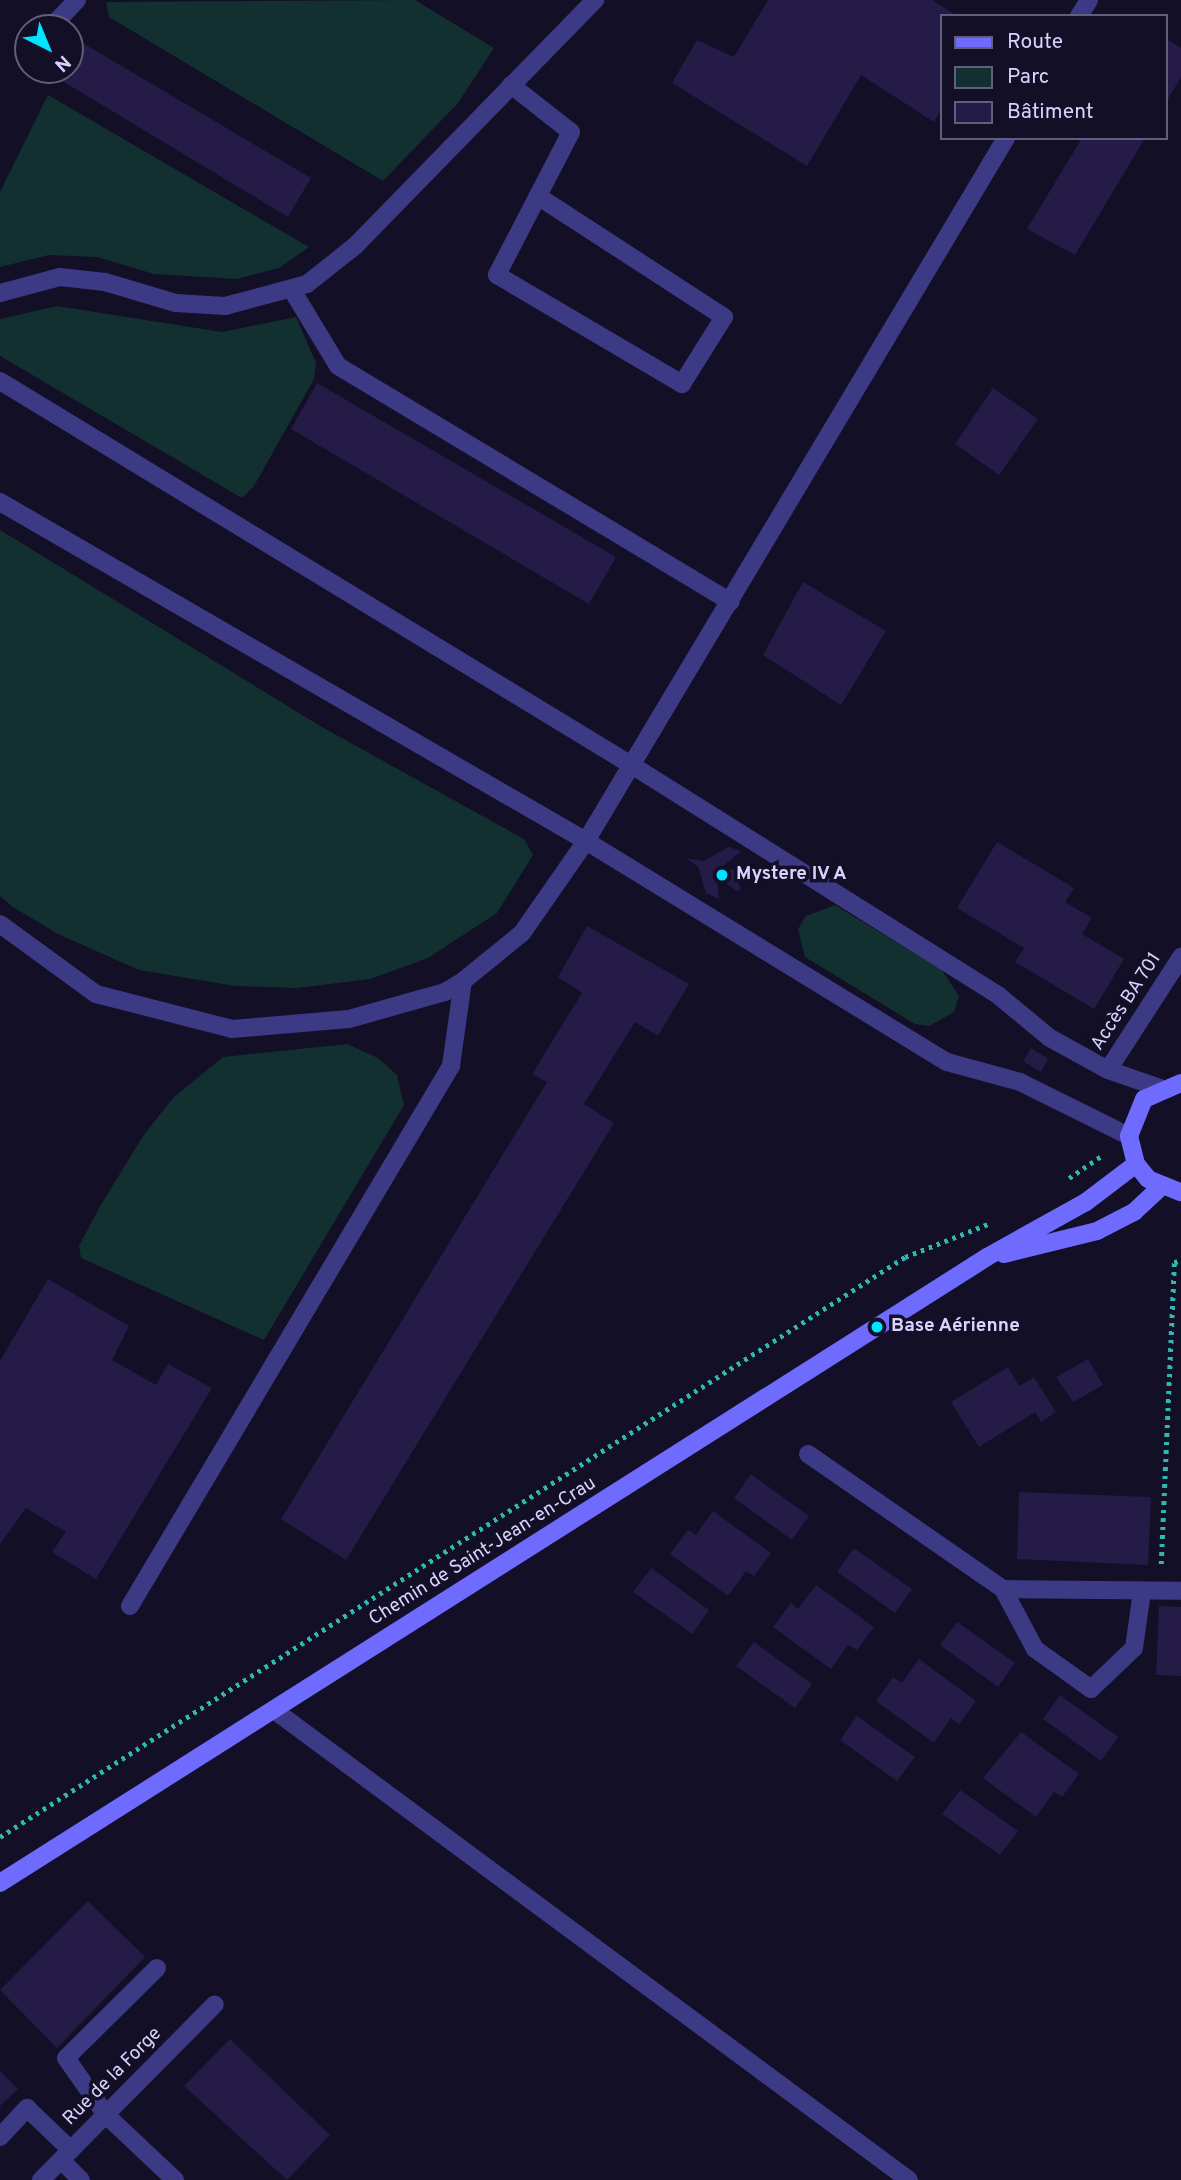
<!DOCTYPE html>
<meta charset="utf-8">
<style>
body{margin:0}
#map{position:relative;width:1181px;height:2180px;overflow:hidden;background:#130f26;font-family:Overpass,sans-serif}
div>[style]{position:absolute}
.green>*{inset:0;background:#12302f}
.building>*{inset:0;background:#241b47}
.path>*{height:4.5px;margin-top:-2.25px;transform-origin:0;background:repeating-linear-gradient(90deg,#2fb8b0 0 3.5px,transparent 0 8.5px)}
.lane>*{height:18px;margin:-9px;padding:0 9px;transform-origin:9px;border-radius:9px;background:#3d3a85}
.street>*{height:18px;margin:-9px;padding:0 9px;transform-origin:9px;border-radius:9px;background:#3d3a85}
.secondary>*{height:18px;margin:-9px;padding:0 9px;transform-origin:9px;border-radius:9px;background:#6f6bff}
.dots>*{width:19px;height:19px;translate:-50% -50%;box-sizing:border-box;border:4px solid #130f26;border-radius:50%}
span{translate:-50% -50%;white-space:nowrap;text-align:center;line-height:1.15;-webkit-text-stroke:7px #130f26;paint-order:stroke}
.poi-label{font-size:19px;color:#d9d4ff;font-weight:700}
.left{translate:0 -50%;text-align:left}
.street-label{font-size:19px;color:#d9d4ff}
.legend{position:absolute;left:940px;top:14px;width:228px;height:126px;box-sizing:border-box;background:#130f26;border:2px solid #625e7d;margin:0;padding:9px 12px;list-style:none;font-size:21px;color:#d9d4ff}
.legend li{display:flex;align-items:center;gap:14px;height:35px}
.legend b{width:35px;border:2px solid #625e7d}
.north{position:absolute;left:14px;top:14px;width:70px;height:70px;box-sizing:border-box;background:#130f26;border:2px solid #625e7d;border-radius:50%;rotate:137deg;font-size:19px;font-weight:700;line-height:28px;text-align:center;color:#d9d4ff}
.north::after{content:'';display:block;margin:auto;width:24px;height:32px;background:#00e5ff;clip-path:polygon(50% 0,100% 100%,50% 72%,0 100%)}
</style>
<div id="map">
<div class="green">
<div style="clip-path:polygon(415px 0,494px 48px,458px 103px,383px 181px,109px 17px,106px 2px)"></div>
<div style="clip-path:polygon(48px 95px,309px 247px,279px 268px,236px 279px,154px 274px,97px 257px,49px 255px,0 267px,0 192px)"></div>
<div style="clip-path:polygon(57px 306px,222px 332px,296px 317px,316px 363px,314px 379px,254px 486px,242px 498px,0 356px,0 319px)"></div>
<div style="clip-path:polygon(0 530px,322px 727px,524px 839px,533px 855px,497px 913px,428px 958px,370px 979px,297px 988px,235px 986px,139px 970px,58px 934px,13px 907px,0 896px)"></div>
<div style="clip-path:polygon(835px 905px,942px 970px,959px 996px,954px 1012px,929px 1026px,915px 1024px,805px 957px,798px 929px,806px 916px)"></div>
<div style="clip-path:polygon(347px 1044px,378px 1058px,397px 1075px,404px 1105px,264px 1340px,81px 1258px,79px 1246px,99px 1208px,143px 1136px,173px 1098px,223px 1057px)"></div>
</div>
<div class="building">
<div style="clip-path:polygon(768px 0,932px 0,957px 16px,941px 16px,941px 110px,934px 122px,861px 75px,807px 166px,672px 83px,697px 40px,734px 57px)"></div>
<div style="clip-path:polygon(1165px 38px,1181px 48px,1181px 77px,1165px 104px)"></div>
<div style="clip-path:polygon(76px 39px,311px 178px,288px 217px,54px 76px,58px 70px,70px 70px)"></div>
<div style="clip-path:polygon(1082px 138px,1145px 138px,1075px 255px,1027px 229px)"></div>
<div style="clip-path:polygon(317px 383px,616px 557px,589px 604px,291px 429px)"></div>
<div style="clip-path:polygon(993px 388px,1038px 419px,999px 475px,955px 444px)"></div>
<div style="clip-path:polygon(803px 582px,886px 631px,841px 705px,763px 655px)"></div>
<div style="clip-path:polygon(997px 842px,1074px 888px,1065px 902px,1092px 918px,1082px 934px,1124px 959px,1094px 1009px,1015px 962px,1024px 948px,957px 908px)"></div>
<div style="clip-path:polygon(729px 847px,741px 851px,721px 868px,748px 871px,737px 879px,741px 890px,737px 891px,717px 877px,719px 899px,706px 893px,698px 867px,686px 858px,703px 861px)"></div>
<div style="clip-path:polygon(587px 926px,689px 984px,658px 1036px,635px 1022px,584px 1104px,614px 1123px,346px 1560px,281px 1519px,547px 1082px,532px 1074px,582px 993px,558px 977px)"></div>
<div style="clip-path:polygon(1031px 1048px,1048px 1059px,1041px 1072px,1023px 1061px)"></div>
<div style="clip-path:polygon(48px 1279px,129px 1326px,112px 1360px,156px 1385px,168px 1364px,212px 1388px,96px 1579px,52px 1552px,66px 1532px,26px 1508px,0 1544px,0 1361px)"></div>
<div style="clip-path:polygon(1088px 1359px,1103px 1385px,1073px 1402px,1056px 1377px)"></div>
<div style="clip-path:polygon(1008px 1367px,1019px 1386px,1034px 1377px,1056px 1412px,1041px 1422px,1035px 1412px,979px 1447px,951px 1402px)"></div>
<div style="clip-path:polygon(751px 1474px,809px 1516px,792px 1540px,734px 1498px)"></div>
<div style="clip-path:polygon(1019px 1492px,1151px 1497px,1148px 1565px,1017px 1559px)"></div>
<div style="clip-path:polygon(713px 1511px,771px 1553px,754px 1576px,746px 1571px,728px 1596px,670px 1554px,688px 1530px,696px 1535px)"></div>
<div style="clip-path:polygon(854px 1548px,912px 1589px,895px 1613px,837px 1572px)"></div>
<div style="clip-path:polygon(651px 1568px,709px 1610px,692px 1634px,633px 1592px)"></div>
<div style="clip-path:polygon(816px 1585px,874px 1627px,857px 1650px,848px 1645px,831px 1669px,773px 1627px,791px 1603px,798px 1609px)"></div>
<div style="clip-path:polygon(1159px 1606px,1181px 1607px,1181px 1676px,1156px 1675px)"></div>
<div style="clip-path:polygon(957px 1622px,1015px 1663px,998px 1687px,940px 1645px)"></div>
<div style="clip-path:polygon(754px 1642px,812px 1684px,795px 1708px,736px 1666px)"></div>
<div style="clip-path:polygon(919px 1659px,976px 1701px,959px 1724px,951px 1718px,934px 1743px,876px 1701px,893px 1677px,902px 1683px)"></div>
<div style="clip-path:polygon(1060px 1695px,1118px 1737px,1101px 1761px,1043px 1719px)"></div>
<div style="clip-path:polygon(857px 1716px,915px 1757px,897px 1781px,840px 1740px)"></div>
<div style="clip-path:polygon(1021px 1732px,1079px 1774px,1062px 1797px,1054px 1792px,1036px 1817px,983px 1778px)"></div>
<div style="clip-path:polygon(960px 1790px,1018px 1831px,1000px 1855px,942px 1814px)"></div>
<div style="clip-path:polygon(88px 1901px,145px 1957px,57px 2048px,0 1990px)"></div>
<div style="clip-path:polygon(230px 2039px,330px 2135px,287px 2180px,184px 2086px)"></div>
<div style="clip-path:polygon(0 2071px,18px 2089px,0 2106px)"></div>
</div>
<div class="path">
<div style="left:1069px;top:1178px;width:42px;rotate:-34.4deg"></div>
<div style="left:1161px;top:1564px;width:302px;rotate:-87.5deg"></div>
<div style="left:1174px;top:1262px;width:7px;rotate:-8deg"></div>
<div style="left:0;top:1837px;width:1075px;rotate:-32.66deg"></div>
<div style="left:905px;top:1257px;width:89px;rotate:-21.7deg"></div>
</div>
<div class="lane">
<div style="left:511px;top:85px;width:76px;rotate:38.1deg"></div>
<div style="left:571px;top:132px;width:161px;rotate:117.4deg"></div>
<div style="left:497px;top:275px;width:215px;rotate:30.5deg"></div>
<div style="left:682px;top:384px;width:79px;rotate:-57.9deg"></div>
<div style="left:724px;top:317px;width:222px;rotate:-147deg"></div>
<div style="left:292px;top:290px;width:89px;rotate:58.8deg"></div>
<div style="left:338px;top:366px;width:458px;rotate:31deg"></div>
<div style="left:274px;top:1710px;width:790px;rotate:36.51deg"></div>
<div style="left:157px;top:1968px;width:128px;rotate:135.3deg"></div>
<div style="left:66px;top:2058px;width:70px;rotate:54.9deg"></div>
<div style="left:106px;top:2115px;width:95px;rotate:43.3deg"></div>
<div style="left:0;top:2137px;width:40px;rotate:-47deg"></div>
<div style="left:27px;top:2108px;width:61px;rotate:43.7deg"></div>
<div style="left:61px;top:2160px;width:28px;rotate:45deg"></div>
</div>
<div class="street">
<div style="left:1079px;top:16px;width:19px;rotate:-58deg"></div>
<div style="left:50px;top:28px;width:39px;rotate:-46deg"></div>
<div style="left:0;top:293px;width:62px;rotate:-14.9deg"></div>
<div style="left:60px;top:277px;width:45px;rotate:6.3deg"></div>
<div style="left:105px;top:282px;width:74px;rotate:16.5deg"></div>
<div style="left:176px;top:303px;width:49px;rotate:3.5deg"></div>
<div style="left:225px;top:306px;width:85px;rotate:-15deg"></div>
<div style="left:307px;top:284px;width:61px;rotate:-38.4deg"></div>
<div style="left:355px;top:246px;width:344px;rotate:-45.7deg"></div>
<div style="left:0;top:381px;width:741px;rotate:31.31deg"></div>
<div style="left:633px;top:766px;width:432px;rotate:32.1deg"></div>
<div style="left:999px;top:996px;width:66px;rotate:39.5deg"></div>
<div style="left:1050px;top:1038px;width:66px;rotate:28.9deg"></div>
<div style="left:1108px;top:1070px;width:55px;rotate:19.1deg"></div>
<div style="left:0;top:502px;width:677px;rotate:30.05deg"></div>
<div style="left:586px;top:841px;width:423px;rotate:31.5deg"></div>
<div style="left:947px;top:1062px;width:76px;rotate:15.3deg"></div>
<div style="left:1020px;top:1082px;width:122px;rotate:26.4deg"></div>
<div style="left:0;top:924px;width:119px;rotate:36.1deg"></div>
<div style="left:96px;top:994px;width:140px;rotate:14.4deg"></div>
<div style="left:232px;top:1029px;width:117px;rotate:-4.9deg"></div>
<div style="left:349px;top:1019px;width:100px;rotate:-15.7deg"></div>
<div style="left:445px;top:992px;width:21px;rotate:-31deg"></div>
<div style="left:1108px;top:1070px;width:135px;rotate:-57.1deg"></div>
<div style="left:808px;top:1454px;width:237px;rotate:34.7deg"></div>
<div style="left:1003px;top:1589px;width:68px;rotate:61.9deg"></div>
<div style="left:1035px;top:1649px;width:69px;rotate:35.5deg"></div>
<div style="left:1091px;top:1689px;width:59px;rotate:-43.6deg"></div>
<div style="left:1134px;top:1648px;width:58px;rotate:-82deg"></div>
<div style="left:1003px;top:1589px;width:178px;rotate:0.6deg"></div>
<div style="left:130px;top:1606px;width:628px;rotate:-59.27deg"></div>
<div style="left:451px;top:1066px;width:86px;rotate:-82deg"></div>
<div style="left:463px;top:981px;width:76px;rotate:-39.1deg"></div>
<div style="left:522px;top:933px;width:112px;rotate:-55.2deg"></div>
<div style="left:586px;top:841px;width:819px;rotate:-59.14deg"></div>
<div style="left:41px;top:2180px;width:247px;rotate:-45.3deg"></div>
</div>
<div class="secondary">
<div style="left:1181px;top:1083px;width:40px;rotate:156.6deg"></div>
<div style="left:1144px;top:1099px;width:40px;rotate:112deg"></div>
<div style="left:1129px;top:1136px;width:29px;rotate:76deg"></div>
<div style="left:1136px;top:1164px;width:19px;rotate:51deg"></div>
<div style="left:1148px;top:1179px;width:35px;rotate:22deg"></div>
<div style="left:1004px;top:1254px;width:96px;rotate:-13.9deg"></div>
<div style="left:1097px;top:1231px;width:42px;rotate:-27.2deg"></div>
<div style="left:1134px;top:1212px;width:35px;rotate:-43deg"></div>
<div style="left:0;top:1883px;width:1169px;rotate:-32.38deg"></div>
<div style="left:987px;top:1257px;width:113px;rotate:-29.1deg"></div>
<div style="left:1086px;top:1202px;width:63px;rotate:-37.2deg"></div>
</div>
<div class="dots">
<div style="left:722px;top:875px;background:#00e5ff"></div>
<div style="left:877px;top:1327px;background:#00e5ff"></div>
</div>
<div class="poi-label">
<span class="left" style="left:736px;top:875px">Mystere IV A</span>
<span class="left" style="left:891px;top:1327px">Base Aérienne</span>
</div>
<div class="street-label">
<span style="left:1127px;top:1002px;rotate:-57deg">Accès BA 701</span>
<span style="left:483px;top:1552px;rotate:-32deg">Chemin de Saint-Jean-en-Crau</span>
<span style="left:113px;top:2077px;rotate:-45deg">Rue de la Forge</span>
</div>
<ul class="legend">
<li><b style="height:9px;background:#6f6bff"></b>Route</li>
<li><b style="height:19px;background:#12302f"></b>Parc</li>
<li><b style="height:19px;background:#241b47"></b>Bâtiment</li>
</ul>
<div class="north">N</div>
</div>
